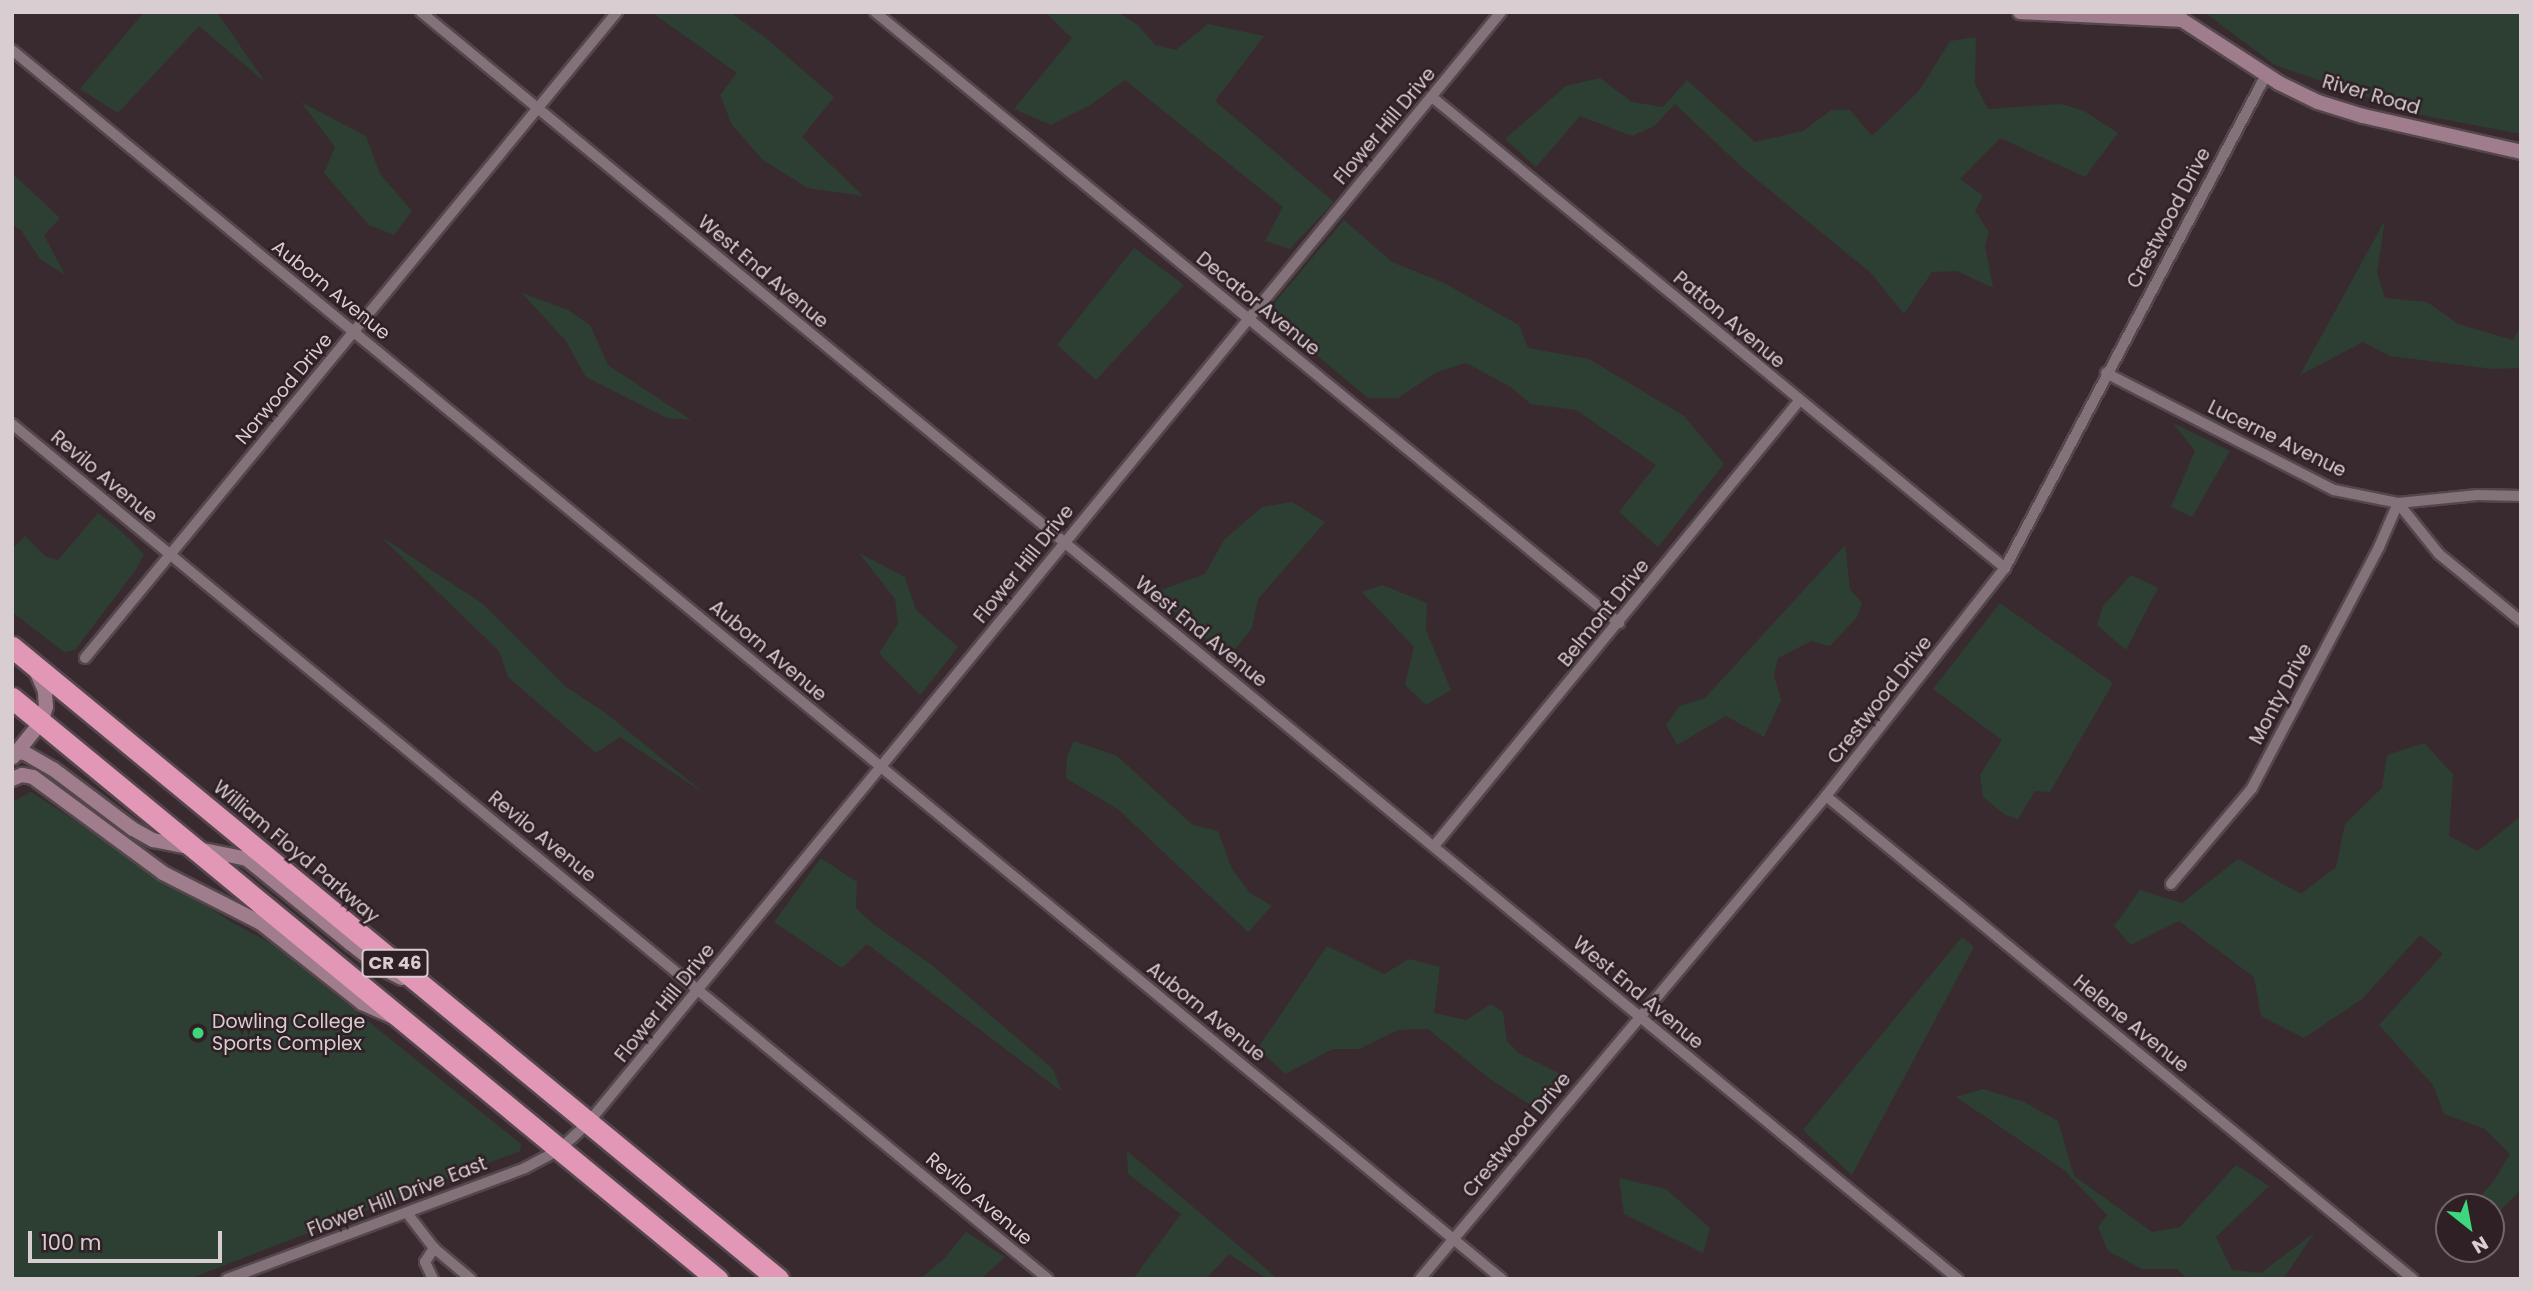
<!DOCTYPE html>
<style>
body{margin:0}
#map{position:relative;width:2533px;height:1291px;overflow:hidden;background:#392a30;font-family:Poppins,sans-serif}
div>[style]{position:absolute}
.green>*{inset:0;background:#2d3f32}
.roads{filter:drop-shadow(2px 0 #54474c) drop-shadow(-2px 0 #54474c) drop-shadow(0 2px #54474c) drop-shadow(0 -2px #54474c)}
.street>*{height:10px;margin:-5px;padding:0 5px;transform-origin:5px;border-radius:5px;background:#837279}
.secondary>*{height:14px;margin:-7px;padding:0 7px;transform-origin:7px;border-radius:7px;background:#a07d8c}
.highway>*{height:21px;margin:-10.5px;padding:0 10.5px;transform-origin:10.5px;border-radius:10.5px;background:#e297b7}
.dots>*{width:19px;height:19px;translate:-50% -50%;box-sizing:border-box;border:4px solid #2f2026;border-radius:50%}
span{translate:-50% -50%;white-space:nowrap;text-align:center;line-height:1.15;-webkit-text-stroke:5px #2f2026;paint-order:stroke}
.shield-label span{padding:2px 5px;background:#2f2026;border:2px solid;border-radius:5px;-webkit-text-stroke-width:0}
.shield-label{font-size:18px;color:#d8ced2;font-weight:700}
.street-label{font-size:19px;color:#d8ced2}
.poi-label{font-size:19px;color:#d8ced2}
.left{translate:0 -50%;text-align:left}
.frame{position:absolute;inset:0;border:14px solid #d8ced2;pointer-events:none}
.north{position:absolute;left:2435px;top:1193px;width:70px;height:70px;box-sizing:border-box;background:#2f2026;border:2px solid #73666b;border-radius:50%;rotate:149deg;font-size:19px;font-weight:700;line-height:28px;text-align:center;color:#d8ced2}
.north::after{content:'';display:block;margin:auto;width:24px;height:32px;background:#3ed77d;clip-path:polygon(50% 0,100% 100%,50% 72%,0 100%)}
.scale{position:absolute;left:28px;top:1231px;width:194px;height:32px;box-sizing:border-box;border:4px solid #d8ced2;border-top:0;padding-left:9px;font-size:21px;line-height:24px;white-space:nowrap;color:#d8ced2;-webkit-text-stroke:5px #2f2026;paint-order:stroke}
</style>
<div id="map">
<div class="green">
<div style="clip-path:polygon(144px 12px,217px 12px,265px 82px,199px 26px,118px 113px,80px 89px)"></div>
<div style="clip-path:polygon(651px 12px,730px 12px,767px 39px,834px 97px,802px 137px,863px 196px,808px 188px,763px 160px,732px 125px,720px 95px,737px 73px)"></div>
<div style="clip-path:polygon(1045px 12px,1118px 12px,1139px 26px,1155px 45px,1176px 50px,1208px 24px,1264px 36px,1215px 101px,1334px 202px,1290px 249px,1265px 241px,1283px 207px,1125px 80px,1089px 106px,1051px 125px,1014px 109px,1072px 38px)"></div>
<div style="clip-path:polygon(2204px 12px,2521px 12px,2521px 134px,2416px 114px,2275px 65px)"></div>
<div style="clip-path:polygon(1976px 37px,1975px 84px,1988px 109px,2061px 104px,2084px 111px,2118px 133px,2085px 177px,2000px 138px,1960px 179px,1983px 196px,1975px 211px,1989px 232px,1985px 245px,1993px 288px,1957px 271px,1932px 272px,1904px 314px,1871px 273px,1745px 170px,1675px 104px,1654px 126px,1632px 136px,1580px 116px,1536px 167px,1505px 139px,1566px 86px,1600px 78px,1632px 102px,1663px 107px,1687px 80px,1755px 142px,1803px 131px,1831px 110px,1850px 110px,1872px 136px,1919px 91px,1950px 41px)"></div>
<div style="clip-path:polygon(301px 102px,366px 136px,380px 174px,412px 211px,394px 235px,369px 225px,324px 173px,335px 147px)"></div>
<div style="clip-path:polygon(12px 173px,60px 218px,44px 235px,65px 275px,40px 259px,21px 230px,12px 225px)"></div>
<div style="clip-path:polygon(1344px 220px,1392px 262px,1444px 283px,1519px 325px,1528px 348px,1589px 359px,1684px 416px,1724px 464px,1658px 547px,1619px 512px,1656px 465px,1576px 410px,1531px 404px,1511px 387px,1466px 363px,1437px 372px,1398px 398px,1368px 398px,1266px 313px)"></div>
<div style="clip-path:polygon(2385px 220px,2377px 272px,2385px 298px,2427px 302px,2458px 324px,2513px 340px,2521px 326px,2521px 368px,2493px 369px,2390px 356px,2363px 342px,2300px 375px)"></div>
<div style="clip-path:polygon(1134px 248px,1184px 285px,1096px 380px,1057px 345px)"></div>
<div style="clip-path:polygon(522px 293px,568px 310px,590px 325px,608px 365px,691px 420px,667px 418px,586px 377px,566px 341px)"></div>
<div style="clip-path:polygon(2173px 423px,2230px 451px,2192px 517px,2171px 507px,2195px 451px)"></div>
<div style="clip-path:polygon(1292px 502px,1325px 522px,1258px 599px,1252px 628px,1235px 649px,1211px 643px,1153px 593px,1205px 574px,1224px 540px,1262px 507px)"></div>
<div style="clip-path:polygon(98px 513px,120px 530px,144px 554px,137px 568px,75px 650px,64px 652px,12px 612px,12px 549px,25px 536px,45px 556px,58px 560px)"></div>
<div style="clip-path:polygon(380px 536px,483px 604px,566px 687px,607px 714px,705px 794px,620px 737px,596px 753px,508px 677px,499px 651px)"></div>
<div style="clip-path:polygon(1845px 545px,1850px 589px,1862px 603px,1857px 617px,1830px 646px,1811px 641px,1778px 658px,1774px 675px,1781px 700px,1764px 737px,1726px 716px,1677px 745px,1666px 725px,1680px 706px,1705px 698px)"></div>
<div style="clip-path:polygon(859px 553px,905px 577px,916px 610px,958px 647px,920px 695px,879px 653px,898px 624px,895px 599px)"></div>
<div style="clip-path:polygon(2131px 575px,2158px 588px,2126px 650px,2097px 625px,2103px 606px)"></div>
<div style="clip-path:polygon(1382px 585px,1427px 603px,1426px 630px,1451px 690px,1426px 705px,1405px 685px,1414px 647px,1362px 592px)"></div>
<div style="clip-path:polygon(2000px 603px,2113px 683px,2050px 792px,2035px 791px,2018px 819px,2005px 815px,1983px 797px,1980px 775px,2002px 740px,1933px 689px)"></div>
<div style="clip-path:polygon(1074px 741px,1117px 756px,1193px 825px,1218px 831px,1232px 869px,1250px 893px,1272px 906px,1248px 932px,1119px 810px,1066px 778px,1067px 757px)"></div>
<div style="clip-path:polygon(2424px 743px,2453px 774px,2449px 836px,2478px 851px,2521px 816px,2521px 1190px,2491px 1219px,2491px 1207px,2471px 1207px,2494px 1181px,2510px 1154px,2485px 1129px,2444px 1114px,2433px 1085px,2379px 1025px,2443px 954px,2420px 935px,2362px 999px,2304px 1038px,2261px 1016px,2254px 977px,2179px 921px,2131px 945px,2114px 926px,2140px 890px,2182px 903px,2238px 859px,2301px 894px,2336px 867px,2345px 824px,2382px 788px,2387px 755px)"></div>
<div style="clip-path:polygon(31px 792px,231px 922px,272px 944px,521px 1144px,520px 1151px,189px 1279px,12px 1279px,12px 802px)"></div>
<div style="clip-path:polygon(821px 858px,857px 882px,856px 908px,873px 924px,933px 966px,1053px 1069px,1062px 1092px,867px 944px,842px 968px,774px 922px)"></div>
<div style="clip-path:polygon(1962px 937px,1974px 947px,1852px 1175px,1803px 1130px)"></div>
<div style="clip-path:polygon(1327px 946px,1384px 974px,1409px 959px,1440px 967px,1434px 1013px,1466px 1020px,1491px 1004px,1503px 1012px,1507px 1041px,1520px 1054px,1565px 1076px,1540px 1111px,1490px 1079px,1428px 1029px,1398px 1030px,1359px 1049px,1333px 1049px,1285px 1074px,1258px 1048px)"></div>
<div style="clip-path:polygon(1983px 1089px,2024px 1102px,2058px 1121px,2074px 1176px,2152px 1232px,2180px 1227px,2236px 1165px,2269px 1186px,2216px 1237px,2232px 1270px,2261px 1273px,2315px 1232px,2283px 1279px,2188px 1279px,2177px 1269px,2142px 1269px,2108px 1251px,2098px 1227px,2107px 1215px,2064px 1170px,1956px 1097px)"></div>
<div style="clip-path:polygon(1127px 1151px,1278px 1279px,1267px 1279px,1229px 1254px,1206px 1279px,1133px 1279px,1181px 1214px,1128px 1174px)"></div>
<div style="clip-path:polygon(1619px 1178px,1666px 1189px,1710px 1228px,1703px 1253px,1624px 1214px)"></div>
<div style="clip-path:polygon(966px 1232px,1005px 1257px,981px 1279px,920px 1279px,944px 1259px)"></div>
</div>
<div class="roads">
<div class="street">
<div style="left:421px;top:12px;width:1992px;rotate:39.5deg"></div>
<div style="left:875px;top:12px;width:963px;rotate:39.39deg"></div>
<div style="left:12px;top:50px;width:1931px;rotate:39.52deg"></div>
<div style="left:1432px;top:97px;width:742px;rotate:39.42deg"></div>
<div style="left:2106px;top:373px;width:256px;rotate:27.2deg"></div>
<div style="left:2334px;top:490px;width:65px;rotate:11.5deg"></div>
<div style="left:2398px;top:503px;width:65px;rotate:51.2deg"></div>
<div style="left:2439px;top:554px;width:106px;rotate:39.3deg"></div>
<div style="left:12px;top:424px;width:1343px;rotate:39.53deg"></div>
<div style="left:85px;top:658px;width:837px;rotate:-50.53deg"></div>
<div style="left:1826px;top:796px;width:760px;rotate:39.45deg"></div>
<div style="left:1434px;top:846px;width:576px;rotate:-50.64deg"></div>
<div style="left:2171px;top:884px;width:126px;rotate:-49.8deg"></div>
<div style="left:2252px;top:788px;width:272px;rotate:-62.2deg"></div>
<div style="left:2379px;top:547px;width:48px;rotate:-66.6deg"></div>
<div style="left:2398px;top:503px;width:80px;rotate:-5.7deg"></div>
<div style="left:2478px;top:495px;width:43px;rotate:1.3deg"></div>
<div style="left:407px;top:1213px;width:44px;rotate:52.4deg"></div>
<div style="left:434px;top:1248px;width:48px;rotate:40deg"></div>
<div style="left:227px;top:1279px;width:318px;rotate:-20.4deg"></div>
<div style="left:525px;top:1168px;width:38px;rotate:-28deg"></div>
<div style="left:559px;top:1150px;width:40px;rotate:-43deg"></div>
<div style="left:588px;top:1123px;width:1438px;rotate:-50.59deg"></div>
<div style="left:433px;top:1279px;width:19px;rotate:-115deg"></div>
<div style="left:425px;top:1262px;width:17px;rotate:-57deg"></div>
<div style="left:1420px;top:1279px;width:631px;rotate:-49.95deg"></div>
<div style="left:1826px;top:796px;width:290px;rotate:-51.9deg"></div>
<div style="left:2005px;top:568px;width:558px;rotate:-62.1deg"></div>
</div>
<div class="secondary">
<div style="left:2020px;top:12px;width:162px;rotate:2.8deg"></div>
<div style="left:2182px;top:20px;width:116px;rotate:33deg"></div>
<div style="left:2279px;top:83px;width:43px;rotate:26deg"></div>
<div style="left:2318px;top:102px;width:47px;rotate:17.3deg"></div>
<div style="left:2363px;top:116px;width:162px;rotate:12.8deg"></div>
<div style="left:12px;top:751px;width:13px;rotate:9deg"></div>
<div style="left:25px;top:753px;width:32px;rotate:30deg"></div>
<div style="left:53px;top:769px;width:100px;rotate:36.9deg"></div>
<div style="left:133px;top:829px;width:23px;rotate:29deg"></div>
<div style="left:153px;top:840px;width:96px;rotate:11.4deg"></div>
<div style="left:247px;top:859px;width:133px;rotate:39.2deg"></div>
<div style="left:350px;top:943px;width:41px;rotate:38deg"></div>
<div style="left:382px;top:968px;width:22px;rotate:27deg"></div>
<div style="left:13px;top:757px;width:45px;rotate:-51.3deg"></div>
<div style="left:41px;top:722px;width:16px;rotate:-72deg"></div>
<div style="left:46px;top:707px;width:16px;rotate:-94deg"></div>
<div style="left:45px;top:691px;width:22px;rotate:-114deg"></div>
<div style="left:12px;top:779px;width:11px;rotate:-22deg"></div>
<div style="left:22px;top:775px;width:11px;rotate:10deg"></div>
<div style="left:33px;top:777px;width:162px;rotate:36.4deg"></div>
<div style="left:163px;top:873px;width:110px;rotate:27deg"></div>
<div style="left:261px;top:923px;width:129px;rotate:38.4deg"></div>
<div style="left:362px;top:1003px;width:34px;rotate:24deg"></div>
</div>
<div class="highway">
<div style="left:12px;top:647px;width:993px;rotate:39.52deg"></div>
<div style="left:12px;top:698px;width:914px;rotate:39.49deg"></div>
</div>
</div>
<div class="dots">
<div style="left:198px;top:1033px;background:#3ed77d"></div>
</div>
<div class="shield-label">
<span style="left:395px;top:963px">CR 46</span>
</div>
<div class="street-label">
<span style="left:2371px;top:95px;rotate:16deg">River Road</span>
<span style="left:1385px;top:126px;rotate:-50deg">Flower Hill Drive</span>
<span style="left:2169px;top:218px;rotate:-62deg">Crestwood Drive</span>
<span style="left:763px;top:272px;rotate:40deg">West End Avenue</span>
<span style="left:331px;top:290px;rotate:39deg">Auborn Avenue</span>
<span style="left:1258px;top:304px;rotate:39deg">Decator Avenue</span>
<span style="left:1729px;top:320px;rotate:40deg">Patton Avenue</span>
<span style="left:284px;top:389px;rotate:-50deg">Norwood Drive</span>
<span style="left:2277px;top:439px;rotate:26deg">Lucerne Avenue</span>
<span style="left:104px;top:477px;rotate:40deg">Revilo Avenue</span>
<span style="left:1024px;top:564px;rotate:-51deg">Flower Hill Drive</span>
<span style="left:1604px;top:613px;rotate:-51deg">Belmont Drive</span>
<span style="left:1201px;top:632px;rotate:39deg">West End Avenue</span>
<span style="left:768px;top:651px;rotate:40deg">Auborn Avenue</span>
<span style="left:2281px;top:694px;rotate:-62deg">Monty Drive</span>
<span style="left:1880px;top:700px;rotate:-52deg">Crestwood Drive</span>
<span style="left:542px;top:837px;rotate:39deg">Revilo Avenue</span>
<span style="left:296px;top:852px;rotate:40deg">William Floyd Parkway</span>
<span style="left:1638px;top:993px;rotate:40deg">West End Avenue</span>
<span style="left:665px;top:1003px;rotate:-51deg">Flower Hill Drive</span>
<span style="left:1206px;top:1012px;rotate:39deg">Auborn Avenue</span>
<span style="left:2131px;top:1024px;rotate:39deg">Helene Avenue</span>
<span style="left:1517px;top:1135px;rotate:-50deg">Crestwood Drive</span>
<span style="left:397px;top:1197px;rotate:-21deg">Flower Hill Drive East</span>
<span style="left:979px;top:1199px;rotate:40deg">Revilo Avenue</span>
</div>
<div class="poi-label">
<span class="left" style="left:212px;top:1033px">Dowling College<br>Sports Complex</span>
</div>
<div class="frame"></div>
<div class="north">N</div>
<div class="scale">100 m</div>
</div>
